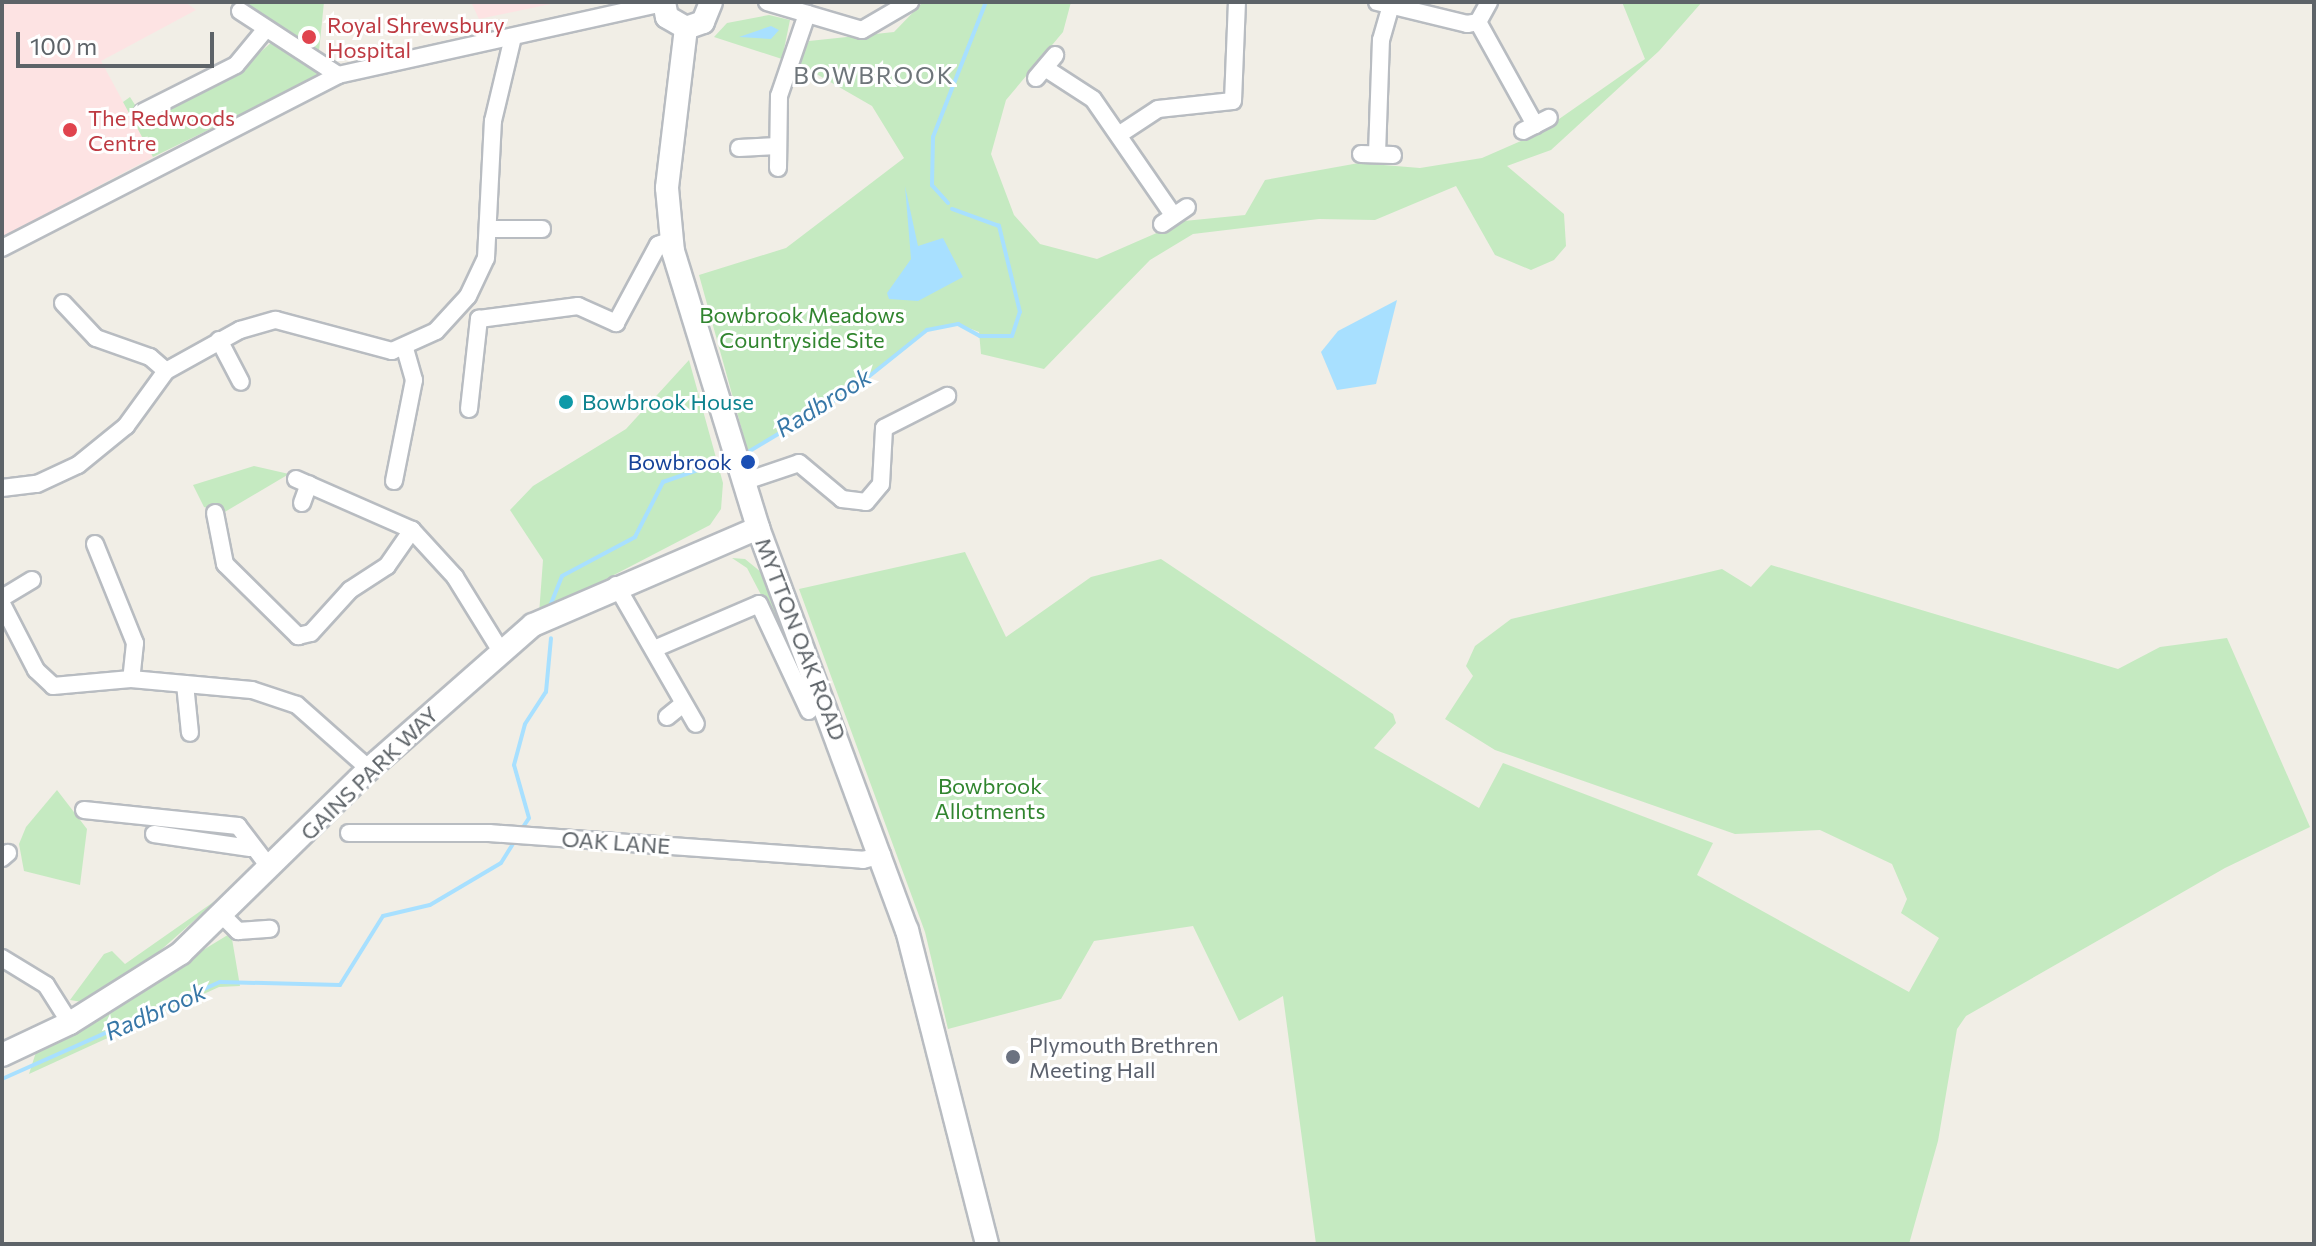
<!DOCTYPE html>
<style>
body{margin:0}
#map{position:relative;width:2316px;height:1246px;overflow:hidden;background:#f1eee6;font-family:Commissioner,sans-serif}
div>[style]{position:absolute}
.medical>*{inset:0;background:#fde3e3}
.green>*{inset:0;background:#c5eac1}
.water>*{inset:0;background:#a8e0ff}
.stream>*{height:4px;margin:-2px;padding:0 2px;transform-origin:2px;border-radius:2px;background:#a8e0ff}
.roads{filter:drop-shadow(2px 0 #b8bcc1) drop-shadow(-2px 0 #b8bcc1) drop-shadow(0 2px #b8bcc1) drop-shadow(0 -2px #b8bcc1)}
.street>*{height:16px;margin:-8px;padding:0 8px;transform-origin:8px;border-radius:8px;background:#fff}
.secondary>*{height:22px;margin:-11px;padding:0 11px;transform-origin:11px;border-radius:11px;background:#fff}
.dots>*{width:22px;height:22px;translate:-50% -50%;box-sizing:border-box;border:4px solid #fff;border-radius:50%}
span{translate:-50% -50%;white-space:nowrap;text-align:center;line-height:1.15;-webkit-text-stroke:6px #fff;paint-order:stroke}
.health-label{font-size:22px;color:#be3a42}
.left{translate:0 -50%;text-align:left}
.park-label{font-size:22px;color:#31852f}
.culture-label{font-size:22px;color:#0d838f}
.transit-label{font-size:22px;color:#164399}
.right{translate:-100% -50%;text-align:right}
.street-label{font-size:22px;color:#5d6368}
.worship-label{font-size:22px;color:#5b616d}
.neighbourhood-label{font-size:24px;color:#6e757a;letter-spacing:2px}
.water-label{font-size:24px;color:#3777a7;font-style:italic}
.frame{position:absolute;inset:0;border:4px solid #5d6368;pointer-events:none}
.scale{position:absolute;left:16px;top:32px;width:198px;height:36px;box-sizing:border-box;border:4px solid #5d6368;border-top:0;padding-left:10px;font-size:24px;line-height:28px;white-space:nowrap;color:#5d6368;-webkit-text-stroke:6px #fff;paint-order:stroke}
</style>
<div id="map">
<div class="medical">
<div style="clip-path:polygon(2px 2px,185px 2px,196px 10px,101px 61px,153px 157px,2px 237px)"></div>
<div style="clip-path:polygon(471px 2px,560px 2px,479px 19px)"></div>
</div>
<div class="green">
<div style="clip-path:polygon(228px 2px,324px 2px,318px 61px)"></div>
<div style="clip-path:polygon(923px 2px,1071px 2px,1063px 32px,1006px 100px,991px 154px,1014px 215px,1040px 244px,1097px 259px,1184px 221px,1245px 215px,1265px 180px,1359px 163px,1420px 168px,1482px 158px,1539px 133px,1645px 59px,1622px 2px,1702px 2px,1659px 51px,1551px 150px,1507px 166px,1564px 214px,1566px 246px,1554px 260px,1531px 270px,1495px 255px,1456px 186px,1375px 220px,1319px 219px,1193px 234px,1150px 260px,1044px 369px,981px 354px,979px 332px,958px 324px,927px 330px,852px 390px,748px 452px,699px 275px,786px 248px,904px 158px,872px 106px,799px 64px,809px 41px,894px 32px)"></div>
<div style="clip-path:polygon(769px 15px,790px 20px,782px 59px,714px 37px,727px 23px)"></div>
<div style="clip-path:polygon(273px 41px,320px 68px,319px 76px,153px 157px,123px 102px,130px 97px,151px 130px,171px 120px,167px 106px,239px 71px)"></div>
<div style="clip-path:polygon(689px 360px,723px 483px,721px 509px,710px 525px,539px 614px,543px 560px,510px 510px,533px 486px,626px 429px)"></div>
<div style="clip-path:polygon(254px 466px,289px 474px,223px 513px,204px 507px,193px 485px)"></div>
<div style="clip-path:polygon(965px 552px,1006px 637px,1091px 577px,1161px 559px,1393px 714px,1396px 723px,1374px 748px,1479px 808px,1503px 763px,1713px 843px,1697px 875px,1909px 992px,1939px 938px,1901px 913px,1907px 899px,1892px 864px,1820px 830px,1735px 834px,1495px 750px,1445px 719px,1473px 676px,1466px 666px,1475px 646px,1511px 619px,1722px 569px,1751px 587px,1771px 565px,2118px 669px,2160px 647px,2227px 638px,2310px 827px,2225px 868px,1966px 1016px,1957px 1029px,1938px 1141px,1909px 1244px,1316px 1244px,1283px 996px,1239px 1021px,1193px 926px,1094px 941px,1061px 999px,948px 1029px,925px 932px,799px 589px)"></div>
<div style="clip-path:polygon(732px 558px,745px 559px,766px 576px,807px 683px,747px 568px)"></div>
<div style="clip-path:polygon(57px 790px,87px 829px,80px 885px,24px 871px,19px 844px,26px 827px)"></div>
<div style="clip-path:polygon(222px 896px,145px 964px,88px 1003px,70px 1000px,104px 954px,112px 951px,125px 964px)"></div>
<div style="clip-path:polygon(231px 933px,240px 986px,219px 987px,29px 1074px,36px 1052px)"></div>
</div>
<div class="water">
<div style="clip-path:polygon(771px 26px,779px 30px,771px 39px,739px 37px)"></div>
<div style="clip-path:polygon(905px 186px,918px 246px,943px 238px,963px 277px,918px 301px,889px 299px,887px 293px,911px 259px)"></div>
<div style="clip-path:polygon(1397px 300px,1376px 384px,1337px 390px,1321px 352px,1338px 331px)"></div>
</div>
<div class="stream">
<div style="left:948px;top:203px;width:24px;rotate:-132deg"></div>
<div style="left:932px;top:185px;width:48px;rotate:-88.8deg"></div>
<div style="left:933px;top:137px;width:145px;rotate:-68.6deg"></div>
<div style="left:748px;top:452px;width:121px;rotate:-30.8deg"></div>
<div style="left:852px;top:390px;width:96px;rotate:-38.7deg"></div>
<div style="left:927px;top:330px;width:32px;rotate:-11deg"></div>
<div style="left:958px;top:324px;width:25px;rotate:29deg"></div>
<div style="left:980px;top:336px;width:32px"></div>
<div style="left:1012px;top:336px;width:25px;rotate:-72deg"></div>
<div style="left:1020px;top:312px;width:89px;rotate:-103.7deg"></div>
<div style="left:999px;top:226px;width:50px;rotate:-160.1deg"></div>
<div style="left:550px;top:606px;width:32px;rotate:-68deg"></div>
<div style="left:562px;top:576px;width:83px;rotate:-28.1deg"></div>
<div style="left:635px;top:537px;width:62px;rotate:-63deg"></div>
<div style="left:663px;top:482px;width:55px;rotate:-19.1deg"></div>
<div style="left:521px;top:830px;width:14px;rotate:-56deg"></div>
<div style="left:529px;top:818px;width:55px;rotate:-105.8deg"></div>
<div style="left:514px;top:765px;width:42px;rotate:-75deg"></div>
<div style="left:525px;top:724px;width:38px;rotate:-57deg"></div>
<div style="left:546px;top:692px;width:54px;rotate:-84.7deg"></div>
<div style="left:2px;top:1079px;width:239px;rotate:-24deg"></div>
<div style="left:220px;top:982px;width:120px;rotate:1.4deg"></div>
<div style="left:340px;top:985px;width:81px;rotate:-58.1deg"></div>
<div style="left:383px;top:916px;width:48px;rotate:-13.2deg"></div>
<div style="left:430px;top:905px;width:82px;rotate:-30.6deg"></div>
<div style="left:501px;top:863px;width:26px;rotate:-58deg"></div>
</div>
<div class="roads">
<div class="street">
<div style="left:767px;top:2px;width:99px;rotate:16.4deg"></div>
<div style="left:862px;top:30px;width:56px;rotate:-30.3deg"></div>
<div style="left:1377px;top:2px;width:93px;rotate:13.7deg"></div>
<div style="left:1467px;top:24px;width:11px;rotate:-10deg"></div>
<div style="left:1478px;top:22px;width:23px;rotate:-61deg"></div>
<div style="left:240px;top:11px;width:117px;rotate:33.1deg"></div>
<div style="left:1478px;top:22px;width:118px;rotate:61deg"></div>
<div style="left:1045px;top:68px;width:57px;rotate:32.9deg"></div>
<div style="left:1093px;top:99px;width:141px;rotate:55.4deg"></div>
<div style="left:1036px;top:78px;width:30px;rotate:-50deg"></div>
<div style="left:143px;top:112px;width:104px;rotate:-26.8deg"></div>
<div style="left:236px;top:65px;width:45px;rotate:-50.4deg"></div>
<div style="left:1523px;top:131px;width:29px;rotate:-27deg"></div>
<div style="left:1120px;top:134px;width:45px;rotate:-33.3deg"></div>
<div style="left:1158px;top:109px;width:75px;rotate:-6.1deg"></div>
<div style="left:1233px;top:101px;width:99px;rotate:-87.7deg"></div>
<div style="left:739px;top:148px;width:38px;rotate:-3deg"></div>
<div style="left:1361px;top:154px;width:32px;rotate:2deg"></div>
<div style="left:1377px;top:154px;width:114px;rotate:-88deg"></div>
<div style="left:1381px;top:40px;width:35px;rotate:-74deg"></div>
<div style="left:778px;top:168px;width:72px;rotate:-89.2deg"></div>
<div style="left:779px;top:96px;width:87px;rotate:-71.1deg"></div>
<div style="left:1162px;top:224px;width:30px;rotate:-34deg"></div>
<div style="left:490px;top:229px;width:52px"></div>
<div style="left:2px;top:248px;width:378px;rotate:-27.2deg"></div>
<div style="left:338px;top:75px;width:333px;rotate:-12.5deg"></div>
<div style="left:63px;top:303px;width:48px;rotate:46.7deg"></div>
<div style="left:96px;top:338px;width:57px;rotate:19.4deg"></div>
<div style="left:150px;top:357px;width:21px;rotate:41deg"></div>
<div style="left:219px;top:340px;width:47px;rotate:62.4deg"></div>
<div style="left:469px;top:409px;width:91px;rotate:-83.7deg"></div>
<div style="left:479px;top:319px;width:100px;rotate:-7.5deg"></div>
<div style="left:578px;top:306px;width:42px;rotate:24.1deg"></div>
<div style="left:616px;top:323px;width:89px;rotate:-61.7deg"></div>
<div style="left:658px;top:245px;width:14px;rotate:-21deg"></div>
<div style="left:296px;top:479px;width:127px;rotate:23.7deg"></div>
<div style="left:412px;top:530px;width:64px;rotate:47.5deg"></div>
<div style="left:455px;top:577px;width:86px;rotate:58.3deg"></div>
<div style="left:394px;top:481px;width:103px;rotate:-78.8deg"></div>
<div style="left:414px;top:380px;width:32px;rotate:-106deg"></div>
<div style="left:743px;top:482px;width:59px;rotate:-18.7deg"></div>
<div style="left:799px;top:463px;width:56px;rotate:39.9deg"></div>
<div style="left:842px;top:499px;width:24px;rotate:7deg"></div>
<div style="left:866px;top:502px;width:23px;rotate:-50deg"></div>
<div style="left:881px;top:484px;width:56px;rotate:-86.9deg"></div>
<div style="left:884px;top:428px;width:71px;rotate:-26.9deg"></div>
<div style="left:2px;top:488px;width:35px;rotate:-7deg"></div>
<div style="left:37px;top:484px;width:45px;rotate:-24.9deg"></div>
<div style="left:78px;top:465px;width:62px;rotate:-39.1deg"></div>
<div style="left:126px;top:426px;width:68px;rotate:-54deg"></div>
<div style="left:166px;top:371px;width:85px;rotate:-29deg"></div>
<div style="left:240px;top:330px;width:37px;rotate:-16deg"></div>
<div style="left:276px;top:320px;width:120px;rotate:15deg"></div>
<div style="left:392px;top:351px;width:48px;rotate:-24.4deg"></div>
<div style="left:436px;top:331px;width:47px;rotate:-47.6deg"></div>
<div style="left:468px;top:296px;width:42px;rotate:-64.7deg"></div>
<div style="left:486px;top:258px;width:137px;rotate:-87.1deg"></div>
<div style="left:493px;top:121px;width:82px;rotate:-76.6deg"></div>
<div style="left:302px;top:503px;width:20px;rotate:-70deg"></div>
<div style="left:215px;top:513px;width:52px;rotate:78.9deg"></div>
<div style="left:225px;top:564px;width:103px;rotate:44.6deg"></div>
<div style="left:298px;top:636px;width:13px;rotate:-13deg"></div>
<div style="left:311px;top:633px;width:58px;rotate:-47.8deg"></div>
<div style="left:350px;top:590px;width:44px;rotate:-33deg"></div>
<div style="left:387px;top:566px;width:44px;rotate:-55.2deg"></div>
<div style="left:95px;top:544px;width:107px;rotate:68deg"></div>
<div style="left:135px;top:643px;width:36px;rotate:96deg"></div>
<div style="left:616px;top:585px;width:160px;rotate:60.1deg"></div>
<div style="left:2px;top:598px;width:35px;rotate:-31deg"></div>
<div style="left:2px;top:604px;width:74px;rotate:62.7deg"></div>
<div style="left:36px;top:670px;width:23px;rotate:43deg"></div>
<div style="left:53px;top:686px;width:78px;rotate:-5.1deg"></div>
<div style="left:131px;top:679px;width:121px;rotate:5.2deg"></div>
<div style="left:252px;top:690px;width:47px;rotate:18.4deg"></div>
<div style="left:297px;top:705px;width:96px;rotate:41.6deg"></div>
<div style="left:654px;top:649px;width:114px;rotate:-23.2deg"></div>
<div style="left:759px;top:604px;width:118px;rotate:65deg"></div>
<div style="left:185px;top:684px;width:49px;rotate:84.2deg"></div>
<div style="left:667px;top:717px;width:21px;rotate:-39deg"></div>
<div style="left:84px;top:810px;width:155px;rotate:5.9deg"></div>
<div style="left:238px;top:826px;width:53px;rotate:52.7deg"></div>
<div style="left:349px;top:833px;width:140px"></div>
<div style="left:489px;top:833px;width:375px;rotate:4.1deg"></div>
<div style="left:863px;top:860px;width:20px;rotate:-15deg"></div>
<div style="left:154px;top:834px;width:97px;rotate:8.3deg"></div>
<div style="left:2px;top:858px;width:8px;rotate:-40deg"></div>
<div style="left:222px;top:915px;width:23px;rotate:45deg"></div>
<div style="left:238px;top:931px;width:32px;rotate:-4deg"></div>
<div style="left:2px;top:958px;width:52px;rotate:31.5deg"></div>
<div style="left:46px;top:985px;width:45px;rotate:57.7deg"></div>
</div>
<div class="secondary">
<div style="left:664px;top:2px;width:15px;rotate:79deg"></div>
<div style="left:667px;top:17px;width:22px;rotate:30deg"></div>
<div style="left:686px;top:28px;width:18px;rotate:-19deg"></div>
<div style="left:703px;top:22px;width:22px;rotate:-68deg"></div>
<div style="left:686px;top:28px;width:161px;rotate:96.8deg"></div>
<div style="left:667px;top:188px;width:63px;rotate:84.6deg"></div>
<div style="left:673px;top:251px;width:290px;rotate:72.9deg"></div>
<div style="left:758px;top:528px;width:429px;rotate:69.7deg"></div>
<div style="left:907px;top:930px;width:324px;rotate:75.7deg"></div>
<div style="left:2px;top:1055px;width:75px;rotate:-25.2deg"></div>
<div style="left:70px;top:1023px;width:131px;rotate:-32.2deg"></div>
<div style="left:181px;top:953px;width:263px;rotate:-44.4deg"></div>
<div style="left:369px;top:769px;width:218px;rotate:-41.3deg"></div>
<div style="left:533px;top:625px;width:245px;rotate:-23.3deg"></div>
</div>
</div>
<div class="dots">
<div style="left:309px;top:37px;background:#e0444e"></div>
<div style="left:70px;top:130px;background:#e0444e"></div>
<div style="left:566px;top:402px;background:#0f9aa8"></div>
<div style="left:748px;top:462px;background:#1a4fb4"></div>
<div style="left:1013px;top:1057px;background:#6b7280"></div>
</div>
<div class="health-label">
<span class="left" style="left:327px;top:37px">Royal Shrewsbury<br>Hospital</span>
<span class="left" style="left:88px;top:130px">The Redwoods<br>Centre</span>
</div>
<div class="park-label">
<span style="left:802px;top:327px">Bowbrook Meadows<br>Countryside Site</span>
<span style="left:990px;top:798px">Bowbrook<br>Allotments</span>
</div>
<div class="culture-label">
<span class="left" style="left:582px;top:402px">Bowbrook House</span>
</div>
<div class="transit-label">
<span class="right" style="left:732px;top:462px">Bowbrook</span>
</div>
<div class="street-label">
<span style="left:801px;top:639px;rotate:69deg">MYTTON OAK ROAD</span>
<span style="left:369px;top:773px;rotate:-44deg">GAINS PARK WAY</span>
<span style="left:616px;top:842px;rotate:4deg">OAK LANE</span>
</div>
<div class="worship-label">
<span class="left" style="left:1029px;top:1057px">Plymouth Brethren<br>Meeting Hall</span>
</div>
<div class="neighbourhood-label">
<span style="left:874px;top:75px">BOWBROOK</span>
</div>
<div class="water-label">
<span style="left:823px;top:402px;rotate:-32deg">Radbrook</span>
<span style="left:155px;top:1011px;rotate:-24deg">Radbrook</span>
</div>
<div class="frame"></div>
<div class="scale">100 m</div>
</div>
